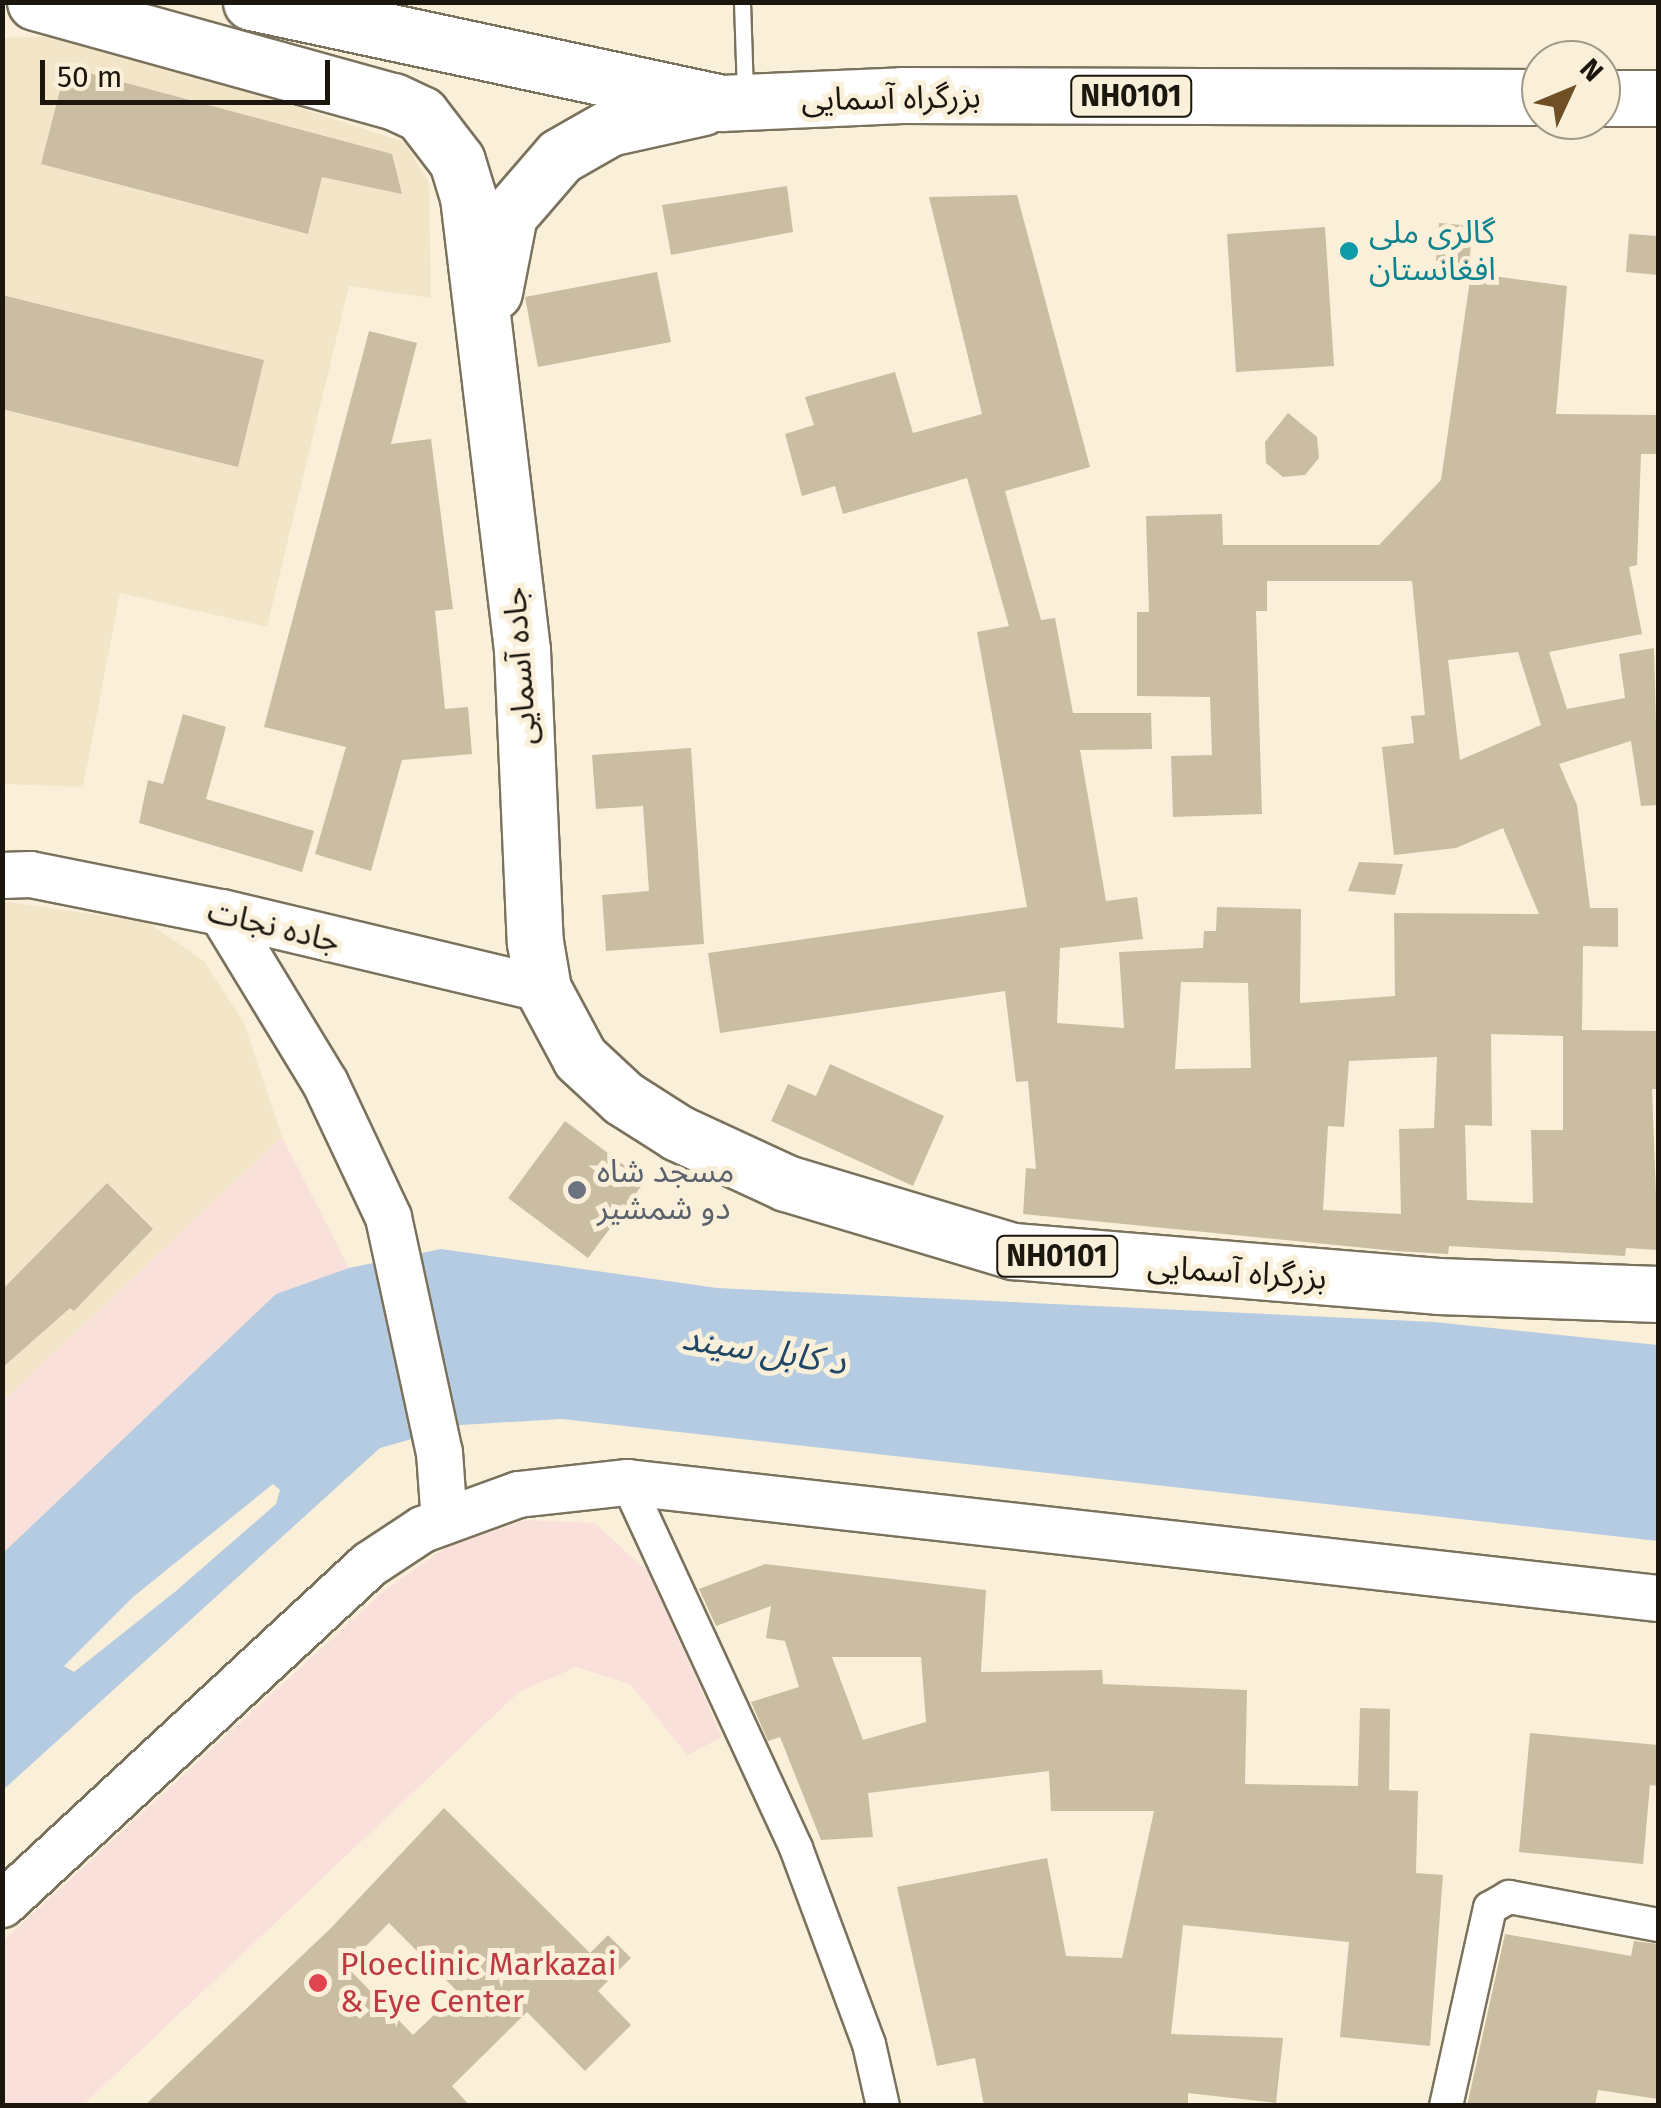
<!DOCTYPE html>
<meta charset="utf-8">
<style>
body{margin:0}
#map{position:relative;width:1661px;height:2108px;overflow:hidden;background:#faf0d9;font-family:"Fira Sans","Noto Sans Arabic",sans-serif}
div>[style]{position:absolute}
.commercial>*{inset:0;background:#fae0da}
.built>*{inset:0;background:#f3e5c7}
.water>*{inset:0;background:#b4cbe1}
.building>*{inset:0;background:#cabda1}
.roads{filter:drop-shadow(2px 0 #7b725d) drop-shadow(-2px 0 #7b725d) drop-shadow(0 2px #7b725d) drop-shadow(0 -2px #7b725d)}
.lane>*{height:15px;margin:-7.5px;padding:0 7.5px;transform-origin:7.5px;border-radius:7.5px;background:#fff}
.street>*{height:32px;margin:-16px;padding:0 16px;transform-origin:16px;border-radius:16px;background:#fff}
.secondary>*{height:45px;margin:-22.5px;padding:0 22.5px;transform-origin:22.5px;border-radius:22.5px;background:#fff}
.highway>*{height:55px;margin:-27.5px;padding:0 27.5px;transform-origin:27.5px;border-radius:27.5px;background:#fff}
.dots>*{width:28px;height:28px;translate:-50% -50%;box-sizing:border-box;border:5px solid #faf0d9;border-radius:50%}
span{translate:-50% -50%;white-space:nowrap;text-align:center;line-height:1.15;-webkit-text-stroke:10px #faf0d9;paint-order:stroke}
.shield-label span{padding:2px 8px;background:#faf0d9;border:2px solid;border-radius:8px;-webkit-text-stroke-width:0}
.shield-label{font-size:30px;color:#1b170f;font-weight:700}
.street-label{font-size:32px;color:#1b170f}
.culture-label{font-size:32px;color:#0d838f}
.left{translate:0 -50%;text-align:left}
.worship-label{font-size:32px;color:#5b616d}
.health-label{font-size:32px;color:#be3a42}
.water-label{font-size:35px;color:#214767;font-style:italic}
.frame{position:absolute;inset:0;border:5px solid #1b170f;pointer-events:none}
.north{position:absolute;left:1521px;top:40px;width:100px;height:100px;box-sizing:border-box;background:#faf0d9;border:2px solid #a19988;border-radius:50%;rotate:46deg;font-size:28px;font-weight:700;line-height:40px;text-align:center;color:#1b170f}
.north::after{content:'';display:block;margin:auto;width:35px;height:45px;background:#6f4f25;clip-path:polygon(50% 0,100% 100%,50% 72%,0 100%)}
.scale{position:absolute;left:40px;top:60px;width:290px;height:45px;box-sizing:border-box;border:5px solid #1b170f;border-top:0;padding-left:12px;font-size:30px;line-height:35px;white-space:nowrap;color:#1b170f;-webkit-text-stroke:8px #faf0d9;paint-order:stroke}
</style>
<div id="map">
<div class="commercial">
<div style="clip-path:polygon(282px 1137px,349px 1268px,276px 1294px,3px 1553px,3px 1401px)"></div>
<div style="clip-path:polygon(526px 1520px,595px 1523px,649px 1573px,722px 1737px,687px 1755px,630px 1684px,576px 1667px,519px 1692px,83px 2105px,3px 2105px,3px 1941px,387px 1588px,448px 1546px)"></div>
</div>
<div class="built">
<div style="clip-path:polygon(76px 35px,404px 142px,429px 182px,431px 298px,349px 286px,267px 627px,120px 593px,83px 787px,3px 784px,2px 38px)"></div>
<div style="clip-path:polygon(2px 901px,147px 922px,204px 961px,244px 1023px,282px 1137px,3px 1401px)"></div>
</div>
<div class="water">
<div style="clip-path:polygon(evenodd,441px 1249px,717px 1288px,1434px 1322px,1658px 1345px,1658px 1541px,562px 1419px,461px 1425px,380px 1448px,3px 1790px,3px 1553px,276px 1294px,349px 1268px,441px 1249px,273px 1484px,280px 1490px,276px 1504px,176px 1591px,74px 1672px,64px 1666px,133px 1597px,273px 1484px)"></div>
</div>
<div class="building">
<div style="clip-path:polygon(66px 67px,392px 154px,402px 194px,322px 177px,308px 234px,41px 164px)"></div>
<div style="clip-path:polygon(787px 186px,793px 232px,671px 255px,662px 205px)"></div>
<div style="clip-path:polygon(evenodd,1017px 195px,1090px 467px,1005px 491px,1041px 620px,1055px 618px,1073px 713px,1151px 713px,1152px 749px,1080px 750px,1106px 901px,1137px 897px,1143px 939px,1060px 948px,1057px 1023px,1124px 1028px,1119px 952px,1203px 948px,1204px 931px,1216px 931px,1217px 907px,1301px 909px,1300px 1003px,1395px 996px,1394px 913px,1539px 914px,1503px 828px,1456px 848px,1394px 855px,1382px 747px,1414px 743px,1411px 716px,1425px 715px,1412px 581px,1267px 581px,1267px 611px,1256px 611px,1262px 814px,1173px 817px,1171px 756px,1212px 755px,1210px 697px,1137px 696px,1137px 612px,1149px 612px,1146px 516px,1222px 514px,1223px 545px,1379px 545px,1441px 480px,1471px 273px,1567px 286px,1556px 414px,1658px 415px,1658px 454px,1641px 454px,1637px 565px,1629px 567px,1642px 634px,1549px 652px,1567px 709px,1625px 698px,1619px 654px,1654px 648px,1658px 805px,1641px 806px,1631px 741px,1559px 764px,1577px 805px,1590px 908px,1618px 908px,1618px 947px,1583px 946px,1582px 1030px,1658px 1031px,1658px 1089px,1652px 1089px,1658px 1250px,1626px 1248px,1625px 1256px,1449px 1246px,1448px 1254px,1396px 1251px,1023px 1214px,1026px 1168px,1036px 1169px,1028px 1081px,1016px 1082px,1005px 991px,720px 1033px,708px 953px,1027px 907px,977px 632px,1009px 626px,967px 478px,843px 514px,835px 486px,802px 496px,785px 434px,814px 425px,805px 397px,895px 372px,913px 433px,982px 414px,929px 197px,1017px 195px,1518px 652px,1541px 725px,1460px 760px,1448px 660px,1518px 652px,1017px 195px,1181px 982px,1248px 983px,1251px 1068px,1175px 1069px,1181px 982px,1017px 195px,1491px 1034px,1563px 1036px,1563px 1130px,1531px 1130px,1533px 1203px,1467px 1200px,1465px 1125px,1492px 1126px,1491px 1034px,1017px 195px,1437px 1057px,1434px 1128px,1399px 1129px,1401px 1214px,1323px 1210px,1328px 1126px,1344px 1127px,1349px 1061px,1437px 1057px)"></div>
<div style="clip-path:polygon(1439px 223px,1473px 226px,1469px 264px,1436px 261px)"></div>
<div style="clip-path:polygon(1325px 227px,1334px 366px,1236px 372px,1227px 234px)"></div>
<div style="clip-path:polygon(1629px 234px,1658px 236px,1658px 275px,1626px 272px)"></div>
<div style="clip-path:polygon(657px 272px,671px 342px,538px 367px,525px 297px)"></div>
<div style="clip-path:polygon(2px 295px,264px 360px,238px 467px,2px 409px)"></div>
<div style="clip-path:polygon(369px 331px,417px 343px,391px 444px,431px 439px,453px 609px,435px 611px,445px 709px,468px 707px,472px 754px,402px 760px,371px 871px,315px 854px,346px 747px,264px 727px)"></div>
<div style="clip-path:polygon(1288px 413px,1317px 437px,1319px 458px,1305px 475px,1283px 477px,1266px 463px,1265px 442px)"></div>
<div style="clip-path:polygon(183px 714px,226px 727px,206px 799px,314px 831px,302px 872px,139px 823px,148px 780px,163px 784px)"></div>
<div style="clip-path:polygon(691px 748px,704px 944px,606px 951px,602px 895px,649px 891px,643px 806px,596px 809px,592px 755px)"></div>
<div style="clip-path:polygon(1359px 862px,1403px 864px,1395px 895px,1348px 891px)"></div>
<div style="clip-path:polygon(830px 1064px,944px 1116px,913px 1186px,771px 1121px,788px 1084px,816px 1096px)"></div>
<div style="clip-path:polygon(565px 1121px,645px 1181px,588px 1258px,508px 1198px)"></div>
<div style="clip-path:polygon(107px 1183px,153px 1229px,74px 1311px,70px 1308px,2px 1368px,2px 1290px)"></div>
<div style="clip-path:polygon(evenodd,765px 1564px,986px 1590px,981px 1672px,1102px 1670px,1103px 1684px,1247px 1690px,1245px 1784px,1358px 1786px,1360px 1708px,1390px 1709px,1389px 1790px,1418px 1791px,1416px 1873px,1443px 1875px,1430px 2046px,1340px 2037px,1349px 1942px,1183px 1925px,1171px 2034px,1283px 2038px,1276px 2103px,1188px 2093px,1188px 2106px,984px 2106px,975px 2058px,937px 2066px,897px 1887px,1047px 1858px,1066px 1956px,1122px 1958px,1154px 1811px,1051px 1811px,1049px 1771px,868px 1793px,873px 1837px,821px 1840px,780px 1737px,768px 1741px,751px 1702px,799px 1687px,785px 1641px,766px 1638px,771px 1606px,716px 1626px,699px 1589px,765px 1564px,832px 1657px,921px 1657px,926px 1722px,863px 1740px,832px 1657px)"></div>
<div style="clip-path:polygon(1530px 1733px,1658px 1745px,1658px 1786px,1650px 1785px,1643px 1864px,1519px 1852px)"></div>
<div style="clip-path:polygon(evenodd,444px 1808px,590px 1953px,608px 1935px,631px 1958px,598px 1991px,631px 2025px,585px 2071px,527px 2012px,452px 2086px,470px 2106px,144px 2106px,331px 1928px,444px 1808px,389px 1923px,458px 1992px,413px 2035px,346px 1966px,389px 1923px)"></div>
<div style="clip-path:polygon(1505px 1934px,1631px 1956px,1634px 1941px,1658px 1944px,1658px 2099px,1598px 2090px,1595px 2106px,1467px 2106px)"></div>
</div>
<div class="roads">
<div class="lane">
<div style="left:742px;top:2px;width:91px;rotate:88.1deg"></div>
</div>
<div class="street">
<div style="left:627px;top:1482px;width:403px;rotate:65.2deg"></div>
<div style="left:796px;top:1848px;width:209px;rotate:69.6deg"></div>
<div style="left:869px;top:2044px;width:64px;rotate:77.3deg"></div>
<div style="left:1446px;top:2106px;width:203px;rotate:-77.5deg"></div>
<div style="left:1490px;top:1908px;width:22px;rotate:-30deg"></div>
<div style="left:1509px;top:1897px;width:152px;rotate:10.6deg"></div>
</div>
<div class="secondary">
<div style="left:2px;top:875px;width:28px;rotate:-2deg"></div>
<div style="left:30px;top:874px;width:195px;rotate:11.3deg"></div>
<div style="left:221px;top:912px;width:331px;rotate:13.4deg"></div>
<div style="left:221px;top:912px;width:200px;rotate:58.7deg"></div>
<div style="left:325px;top:1083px;width:148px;rotate:64.8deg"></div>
<div style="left:388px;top:1217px;width:240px;rotate:77.8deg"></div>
<div style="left:439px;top:1452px;width:69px;rotate:85.9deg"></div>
<div style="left:2px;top:1904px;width:500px;rotate:-42.81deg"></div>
<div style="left:369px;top:1564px;width:64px;rotate:-33.4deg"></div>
<div style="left:422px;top:1529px;width:102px;rotate:-20deg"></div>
<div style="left:518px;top:1494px;width:110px;rotate:-6.3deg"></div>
<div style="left:627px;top:1482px;width:1038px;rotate:6.42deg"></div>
</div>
<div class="highway">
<div style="left:35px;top:2px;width:371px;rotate:15.5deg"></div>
<div style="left:393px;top:101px;width:31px;rotate:25deg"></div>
<div style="left:421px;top:114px;width:59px;rotate:52.5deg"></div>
<div style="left:457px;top:161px;width:38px;rotate:73deg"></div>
<div style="left:468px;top:197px;width:456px;rotate:83.2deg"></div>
<div style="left:522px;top:650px;width:292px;rotate:87.5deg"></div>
<div style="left:535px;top:942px;width:48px;rotate:80.3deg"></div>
<div style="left:543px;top:989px;width:78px;rotate:61.8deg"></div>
<div style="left:580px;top:1058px;width:59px;rotate:42.9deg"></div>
<div style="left:623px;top:1098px;width:65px;rotate:32.5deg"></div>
<div style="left:678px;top:1133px;width:119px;rotate:24.8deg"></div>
<div style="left:786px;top:1183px;width:237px;rotate:16.7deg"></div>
<div style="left:1013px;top:1251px;width:426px;rotate:4.7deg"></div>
<div style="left:1438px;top:1286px;width:220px;rotate:2.1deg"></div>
<div style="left:251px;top:2px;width:481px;rotate:12.1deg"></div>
<div style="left:721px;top:103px;width:181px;rotate:-2.5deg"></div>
<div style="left:902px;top:95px;width:639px;rotate:0.18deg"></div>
<div style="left:1601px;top:98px;width:57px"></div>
<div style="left:494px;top:292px;width:78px;rotate:-79deg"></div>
<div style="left:509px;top:215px;width:78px;rotate:-49.2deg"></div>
<div style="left:560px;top:156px;width:56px;rotate:-29.7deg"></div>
<div style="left:609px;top:128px;width:96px;rotate:-12.6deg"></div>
</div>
</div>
<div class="dots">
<div style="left:1349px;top:251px;background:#0f9aa8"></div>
<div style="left:577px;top:1190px;background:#6b7280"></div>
<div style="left:318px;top:1983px;background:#e0444e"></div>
</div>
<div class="shield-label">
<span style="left:1131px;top:96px">NH0101</span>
<span style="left:1057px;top:1256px">NH0101</span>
</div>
<div class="street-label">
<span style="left:891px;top:98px;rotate:-1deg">بزرگراه آسمایی</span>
<span style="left:520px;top:666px;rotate:-94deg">جاده آسمایی</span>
<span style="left:274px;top:926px;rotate:14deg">جاده نجات</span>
<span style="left:1237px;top:1272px;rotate:4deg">بزرگراه آسمایی</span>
</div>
<div class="culture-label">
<span class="left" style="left:1369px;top:251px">گالری ملی<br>افغانستان</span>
</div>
<div class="worship-label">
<span class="left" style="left:597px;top:1190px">مسجد شاه<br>دو شمشیر</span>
</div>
<div class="health-label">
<span class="left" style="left:340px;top:1983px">Ploeclinic Markazai<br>&amp; Eye Center</span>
</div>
<div class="water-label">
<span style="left:764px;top:1350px;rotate:9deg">د کابل سيند</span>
</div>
<div class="frame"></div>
<div class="north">N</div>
<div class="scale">50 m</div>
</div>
